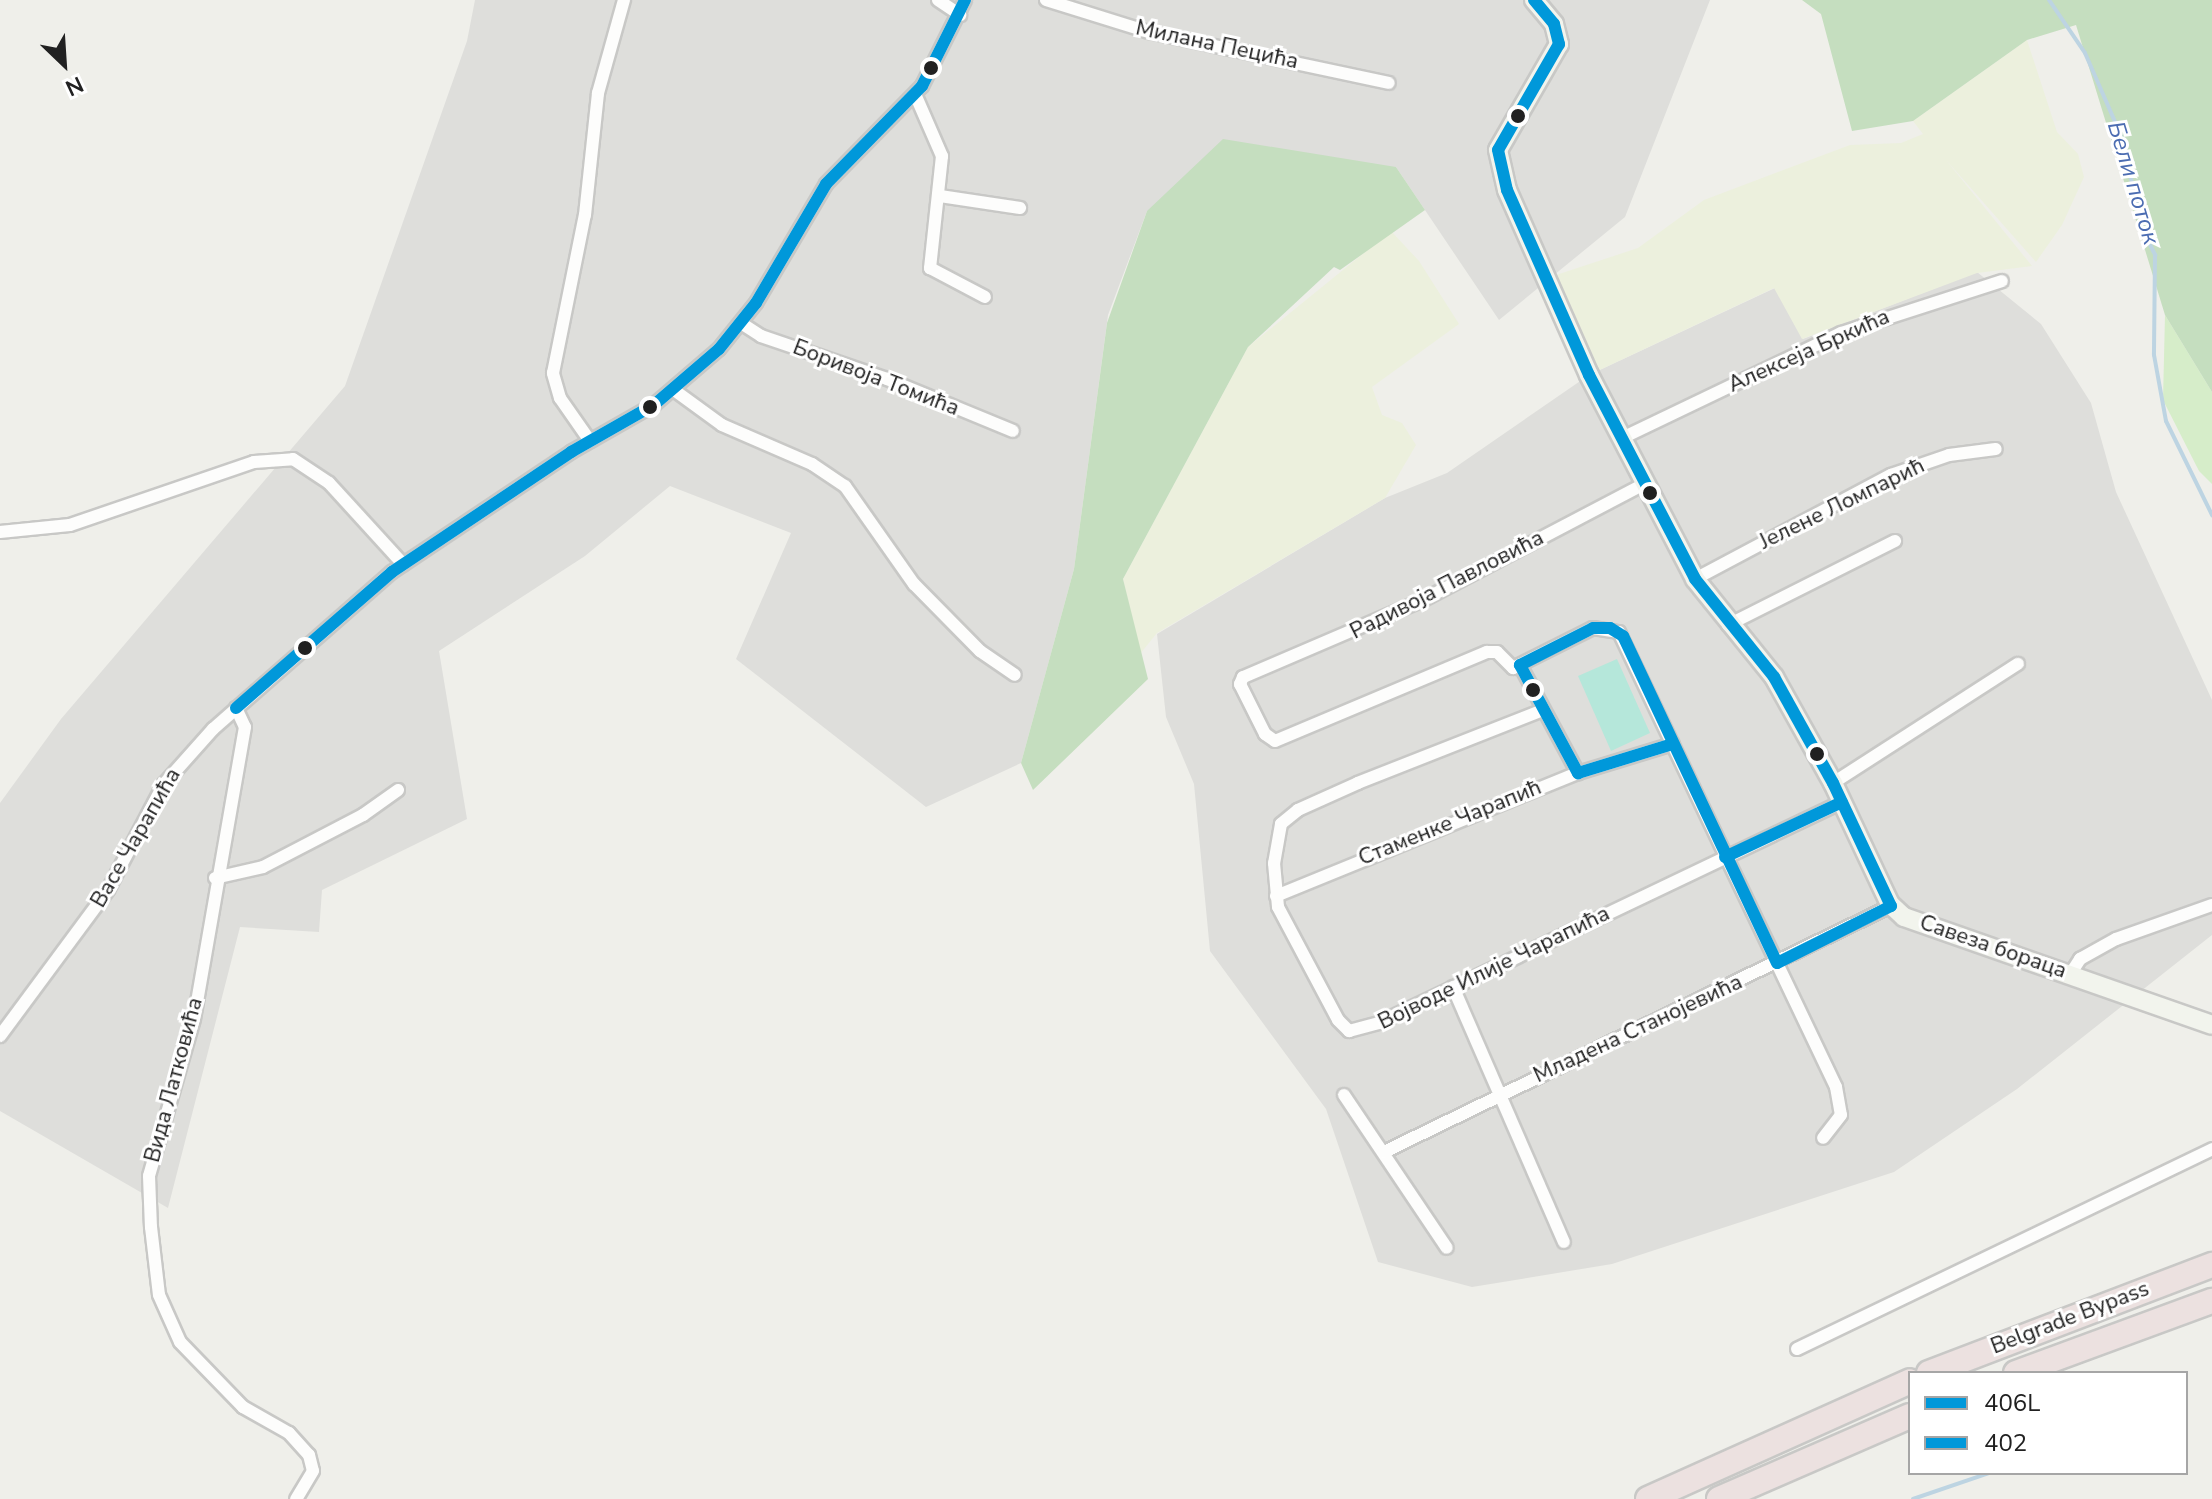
<!DOCTYPE html>
<meta charset="utf-8">
<style>
body{margin:0}
#map{position:relative;width:2212px;height:1499px;overflow:hidden;background:#efefea;font-family:"Nunito Sans",sans-serif}
div>[style]{position:absolute}
.residential>*{inset:0;background:#dededb}
.farmland>*{inset:0;background:#ecf0dd}
.grass>*{inset:0;background:#d6edc9}
.forest>*{inset:0;background:#c5debf}
.pitch>*{inset:0;background:#b5e7da}
.stream>*{height:4px;margin:-2px;padding:0 2px;transform-origin:2px;border-radius:2px;background:#bdd4e2}
.roads{filter:drop-shadow(2px 0 #c8c8c6) drop-shadow(-2px 0 #c8c8c6) drop-shadow(0 2px #c8c8c6) drop-shadow(0 -2px #c8c8c6)}
.street>*{height:12px;margin:-6px;padding:0 6px;transform-origin:6px;border-radius:6px;background:#fdfdfc}
.secondary>*{height:18px;margin:-9px;padding:0 9px;transform-origin:9px;border-radius:9px;background:#f2f4ed}
.highway>*{height:24px;margin:-12px;padding:0 12px;transform-origin:12px;border-radius:12px;background:#ece1e0}
.bus-1>*{height:12px;margin:-6px;padding:0 6px;transform-origin:6px;border-radius:6px;background:#0098da}
.bus-2>*{height:12px;margin:-6px;padding:0 6px;transform-origin:6px;border-radius:6px;background:#0098da}
.dots>*{width:22px;height:22px;translate:-50% -50%;box-sizing:border-box;border:4px solid #fff;border-radius:50%}
span{translate:-50% -50%;white-space:nowrap;text-align:center;line-height:1.15;-webkit-text-stroke:6px #fff;paint-order:stroke}
.street-label{font-size:22px;color:#212121}
.water-label{font-size:24px;color:#4c6db2;font-style:italic}
.legend{position:absolute;left:1908px;top:1371px;width:280px;height:104px;box-sizing:border-box;background:#fff;border:2px solid #a6a6a6;margin:0;padding:10px 14px;list-style:none;font-size:24px;color:#212121}
.legend li{display:flex;align-items:center;gap:16px;height:40px}
.legend b{width:40px;border:2px solid #a6a6a6}
.north{position:absolute;left:24px;top:24px;width:80px;height:80px;-webkit-text-stroke:6px #fff;paint-order:stroke;rotate:155deg;font-size:22px;font-weight:700;line-height:32px;text-align:center;color:#212121}
.north::after{content:'';display:block;margin:auto;width:28px;height:36px;background:#212121;clip-path:polygon(50% 0,100% 100%,50% 72%,0 100%)}
</style>
<div id="map">
<div class="residential">
<div style="clip-path:polygon(475px 0,1710px 0,1625px 217px,1499px 320px,1396px 167px,1147px 211px,1108px 315px,1074px 569px,1021px 763px,926px 807px,736px 659px,791px 533px,670px 486px,585px 556px,439px 651px,467px 819px,322px 890px,319px 932px,240px 927px,168px 1208px,0 1111px,0 803px,61px 719px,345px 386px,467px 41px)"></div>
<div style="clip-path:polygon(1977px 272px,2041px 324px,2091px 403px,2116px 492px,2212px 700px,2212px 935px,2017px 1089px,1894px 1172px,1612px 1264px,1472px 1287px,1378px 1262px,1326px 1109px,1210px 951px,1194px 784px,1166px 717px,1157px 634px,1385px 498px,1447px 473px,1589px 375px,1775px 288px,1803px 339px)"></div>
</div>
<div class="farmland">
<div style="clip-path:polygon(2027px 40px,2057px 132px,2078px 154px,2084px 177px,2062px 225px,2036px 262px,1946px 160px,2032px 266px,1977px 273px,1802px 339px,1774px 288px,1589px 375px,1547px 278px,1638px 248px,1704px 200px,1850px 145px,1901px 143px,1923px 134px,1913px 121px)"></div>
<div style="clip-path:polygon(1391px 231px,1419px 261px,1459px 324px,1372px 387px,1382px 415px,1402px 423px,1416px 445px,1385px 498px,1157px 633px,1140px 654px,1123px 579px,1248px 347px)"></div>
</div>
<div class="grass">
<div style="clip-path:polygon(2165px 315px,2212px 392px,2212px 484px,2199px 471px,2163px 400px)"></div>
</div>
<div class="forest">
<div style="clip-path:polygon(1802px 0,2212px 0,2212px 392px,2165px 315px,2076px 25px,2027px 40px,1913px 121px,1852px 131px,1821px 14px)"></div>
<div style="clip-path:polygon(1223px 139px,1396px 167px,1425px 210px,1340px 270px,1334px 267px,1248px 347px,1123px 579px,1148px 679px,1033px 790px,1021px 763px,1074px 569px,1107px 323px,1147px 211px)"></div>
</div>
<div class="pitch">
<div style="clip-path:polygon(1617px 659px,1650px 733px,1611px 751px,1578px 676px)"></div>
</div>
<div class="stream">
<div style="left:2049px;top:0;width:64px;rotate:55.8deg"></div>
<div style="left:2085px;top:53px;width:87px;rotate:66.4deg"></div>
<div style="left:2120px;top:133px;width:103px;rotate:76.5deg"></div>
<div style="left:2144px;top:233px;width:25px;rotate:63deg"></div>
<div style="left:2155px;top:255px;width:100px;rotate:90.6deg"></div>
<div style="left:2154px;top:355px;width:67px;rotate:79.7deg"></div>
<div style="left:2166px;top:421px;width:105px;rotate:63.9deg"></div>
<div style="left:1913px;top:1499px;width:80px;rotate:-18.9deg"></div>
</div>
<div class="roads">
<div class="street">
<div style="left:938px;top:0;width:27px;rotate:34deg"></div>
<div style="left:1046px;top:0;width:108px;rotate:17.3deg"></div>
<div style="left:1149px;top:32px;width:245px;rotate:12deg"></div>
<div style="left:915px;top:94px;width:68px;rotate:66.5deg"></div>
<div style="left:942px;top:156px;width:113px;rotate:96.1deg"></div>
<div style="left:930px;top:268px;width:62px;rotate:27.8deg"></div>
<div style="left:940px;top:196px;width:81px;rotate:8.5deg"></div>
<div style="left:741px;top:323px;width:24px;rotate:33deg"></div>
<div style="left:761px;top:336px;width:133px;rotate:18.8deg"></div>
<div style="left:887px;top:379px;width:136px;rotate:22.4deg"></div>
<div style="left:674px;top:390px;width:59px;rotate:36.1deg"></div>
<div style="left:722px;top:425px;width:98px;rotate:23.4deg"></div>
<div style="left:812px;top:464px;width:40px;rotate:34deg"></div>
<div style="left:845px;top:486px;width:120px;rotate:54.9deg"></div>
<div style="left:914px;top:584px;width:94px;rotate:45.4deg"></div>
<div style="left:980px;top:651px;width:42px;rotate:34.4deg"></div>
<div style="left:1622px;top:438px;width:243px;rotate:-25.6deg"></div>
<div style="left:1841px;top:333px;width:169px;rotate:-17.9deg"></div>
<div style="left:590px;top:441px;width:52px;rotate:-124.9deg"></div>
<div style="left:560px;top:398px;width:26px;rotate:-106deg"></div>
<div style="left:553px;top:373px;width:161px;rotate:-78.6deg"></div>
<div style="left:585px;top:215px;width:123px;rotate:-83.9deg"></div>
<div style="left:598px;top:93px;width:97px;rotate:-74.4deg"></div>
<div style="left:1646px;top:483px;width:252px;rotate:152.3deg"></div>
<div style="left:1423px;top:600px;width:196px;rotate:156.8deg"></div>
<div style="left:1243px;top:677px;width:8px;rotate:113deg"></div>
<div style="left:1240px;top:684px;width:56px;rotate:63.4deg"></div>
<div style="left:1265px;top:734px;width:12px;rotate:35deg"></div>
<div style="left:1275px;top:741px;width:230px;rotate:-22.8deg"></div>
<div style="left:1487px;top:652px;width:10px"></div>
<div style="left:1497px;top:652px;width:23px;rotate:45deg"></div>
<div style="left:1513px;top:668px;width:89px;rotate:-26.6deg"></div>
<div style="left:1593px;top:628px;width:26px;rotate:9deg"></div>
<div style="left:1619px;top:632px;width:504px;rotate:64.5deg"></div>
<div style="left:1836px;top:1087px;width:28px;rotate:80deg"></div>
<div style="left:1841px;top:1115px;width:29px;rotate:128deg"></div>
<div style="left:0;top:532px;width:70px;rotate:-5.7deg"></div>
<div style="left:70px;top:525px;width:194px;rotate:-18.9deg"></div>
<div style="left:254px;top:462px;width:39px;rotate:-4deg"></div>
<div style="left:293px;top:459px;width:43px;rotate:33.7deg"></div>
<div style="left:329px;top:483px;width:110px;rotate:47.6deg"></div>
<div style="left:1695px;top:579px;width:222px;rotate:-28deg"></div>
<div style="left:1891px;top:475px;width:61px;rotate:-19deg"></div>
<div style="left:1949px;top:455px;width:47px;rotate:-7.3deg"></div>
<div style="left:1728px;top:625px;width:187px;rotate:-26.7deg"></div>
<div style="left:1520px;top:665px;width:123px;rotate:61.8deg"></div>
<div style="left:236px;top:708px;width:21px;rotate:65deg"></div>
<div style="left:245px;top:727px;width:296px;rotate:99.9deg"></div>
<div style="left:194px;top:1019px;width:163px;rotate:106deg"></div>
<div style="left:149px;top:1176px;width:51px;rotate:87.8deg"></div>
<div style="left:151px;top:1227px;width:68px;rotate:83.3deg"></div>
<div style="left:159px;top:1295px;width:51px;rotate:65.9deg"></div>
<div style="left:180px;top:1342px;width:91px;rotate:45.9deg"></div>
<div style="left:243px;top:1407px;width:53px;rotate:29.5deg"></div>
<div style="left:289px;top:1433px;width:30px;rotate:48deg"></div>
<div style="left:309px;top:1455px;width:16px;rotate:76deg"></div>
<div style="left:313px;top:1471px;width:33px;rotate:121deg"></div>
<div style="left:1543px;top:710px;width:199px;rotate:158.5deg"></div>
<div style="left:1358px;top:783px;width:66px;rotate:155.8deg"></div>
<div style="left:1298px;top:810px;width:22px;rotate:141deg"></div>
<div style="left:1281px;top:824px;width:40px;rotate:100deg"></div>
<div style="left:1274px;top:863px;width:44px;rotate:84.8deg"></div>
<div style="left:1278px;top:907px;width:128px;rotate:62deg"></div>
<div style="left:1338px;top:1020px;width:16px;rotate:45deg"></div>
<div style="left:1349px;top:1031px;width:31px;rotate:-15deg"></div>
<div style="left:1379px;top:1023px;width:513px;rotate:-25.52deg"></div>
<div style="left:1833px;top:783px;width:220px;rotate:-32.8deg"></div>
<div style="left:215px;top:878px;width:49px;rotate:-12.9deg"></div>
<div style="left:263px;top:867px;width:113px;rotate:-27.5deg"></div>
<div style="left:363px;top:815px;width:43px;rotate:-35.5deg"></div>
<div style="left:1276px;top:896px;width:326px;rotate:-22.2deg"></div>
<div style="left:1578px;top:773px;width:99px;rotate:-17deg"></div>
<div style="left:2071px;top:973px;width:17px;rotate:-57deg"></div>
<div style="left:2080px;top:959px;width:41px;rotate:-29.1deg"></div>
<div style="left:2116px;top:939px;width:102px;rotate:-19.5deg"></div>
<div style="left:1453px;top:987px;width:278px;rotate:66.5deg"></div>
<div style="left:0;top:1036px;width:182px;rotate:-53.5deg"></div>
<div style="left:108px;top:890px;width:120px;rotate:-62.2deg"></div>
<div style="left:164px;top:784px;width:74px;rotate:-48.3deg"></div>
<div style="left:213px;top:729px;width:238px;rotate:-41.3deg"></div>
<div style="left:392px;top:572px;width:216px;rotate:-33.8deg"></div>
<div style="left:571px;top:452px;width:97px;rotate:-29.7deg"></div>
<div style="left:655px;top:404px;width:84px;rotate:-40.7deg"></div>
<div style="left:719px;top:349px;width:59px;rotate:-51.2deg"></div>
<div style="left:756px;top:303px;width:138px;rotate:-59.5deg"></div>
<div style="left:826px;top:184px;width:137px;rotate:-45.6deg"></div>
<div style="left:922px;top:86px;width:96px;rotate:-63.4deg"></div>
<div style="left:1344px;top:1095px;width:184px;rotate:56.1deg"></div>
<div style="left:1384px;top:1152px;width:564px;rotate:-25.88deg"></div>
<div style="left:1797px;top:1349px;width:461px;rotate:-25.7deg"></div>
</div>
<div class="secondary">
<div style="left:1534px;top:0;width:31px;rotate:50deg"></div>
<div style="left:1554px;top:24px;width:21px;rotate:76deg"></div>
<div style="left:1559px;top:44px;width:122px;rotate:119.9deg"></div>
<div style="left:1498px;top:150px;width:41px;rotate:77.3deg"></div>
<div style="left:1507px;top:190px;width:202px;rotate:66.1deg"></div>
<div style="left:1589px;top:375px;width:230px;rotate:62.5deg"></div>
<div style="left:1695px;top:579px;width:126px;rotate:51.1deg"></div>
<div style="left:1774px;top:677px;width:121px;rotate:60.9deg"></div>
<div style="left:1833px;top:783px;width:134px;rotate:64.8deg"></div>
<div style="left:1890px;top:904px;width:19px;rotate:43deg"></div>
<div style="left:1904px;top:917px;width:326px;rotate:19.3deg"></div>
</div>
<div class="highway">
<div style="left:1929px;top:1373px;width:303px;rotate:-20.9deg"></div>
<div style="left:2016px;top:1373px;width:209px;rotate:-20.2deg"></div>
<div style="left:1648px;top:1499px;width:287px;rotate:-24.2deg"></div>
<div style="left:1719px;top:1499px;width:208px;rotate:-23.5deg"></div>
</div>
</div>
<div class="bus-1">
<div style="left:1534px;top:0;width:31px;rotate:50deg"></div>
<div style="left:1554px;top:24px;width:21px;rotate:76deg"></div>
<div style="left:1559px;top:44px;width:122px;rotate:119.9deg"></div>
<div style="left:1498px;top:150px;width:41px;rotate:77.3deg"></div>
<div style="left:1507px;top:190px;width:202px;rotate:66.1deg"></div>
<div style="left:1589px;top:375px;width:230px;rotate:62.5deg"></div>
<div style="left:1695px;top:579px;width:126px;rotate:51.1deg"></div>
<div style="left:1774px;top:677px;width:121px;rotate:60.9deg"></div>
<div style="left:1833px;top:783px;width:136px;rotate:64.8deg"></div>
<div style="left:1891px;top:906px;width:127px;rotate:153.4deg"></div>
<div style="left:1777px;top:963px;width:361px;rotate:-115.2deg"></div>
<div style="left:1623px;top:636px;width:15px;rotate:-148deg"></div>
<div style="left:1610px;top:628px;width:17px;rotate:180deg"></div>
<div style="left:1593px;top:628px;width:82px;rotate:153.1deg"></div>
<div style="left:1520px;top:665px;width:123px;rotate:61.8deg"></div>
<div style="left:1578px;top:773px;width:99px;rotate:-17deg"></div>
<div style="left:1725px;top:857px;width:129px;rotate:-25.2deg"></div>
</div>
<div class="bus-2">
<div style="left:236px;top:708px;width:207px;rotate:-41.1deg"></div>
<div style="left:392px;top:572px;width:216px;rotate:-33.8deg"></div>
<div style="left:571px;top:452px;width:97px;rotate:-29.7deg"></div>
<div style="left:655px;top:404px;width:84px;rotate:-40.7deg"></div>
<div style="left:719px;top:349px;width:59px;rotate:-51.2deg"></div>
<div style="left:756px;top:303px;width:138px;rotate:-59.5deg"></div>
<div style="left:826px;top:184px;width:137px;rotate:-45.6deg"></div>
<div style="left:922px;top:86px;width:96px;rotate:-63.4deg"></div>
</div>
<div class="dots">
<div style="left:931px;top:68px;background:#212121"></div>
<div style="left:1518px;top:116px;background:#212121"></div>
<div style="left:650px;top:407px;background:#212121"></div>
<div style="left:1650px;top:493px;background:#212121"></div>
<div style="left:305px;top:648px;background:#212121"></div>
<div style="left:1533px;top:690px;background:#212121"></div>
<div style="left:1817px;top:754px;background:#212121"></div>
</div>
<div class="street-label">
<span style="left:1217px;top:45px;rotate:12deg">Милана Пецића</span>
<span style="left:1809px;top:351px;rotate:-24deg">Алексеја Бркића</span>
<span style="left:876px;top:378px;rotate:21deg">Боривоја Томића</span>
<span style="left:1842px;top:504px;rotate:-26deg">Јелене Ломпарић</span>
<span style="left:1447px;top:585px;rotate:-27deg">Радивоја Павловића</span>
<span style="left:1450px;top:823px;rotate:-22deg">Стаменке Чарапић</span>
<span style="left:136px;top:838px;rotate:-60deg">Васе Чарапића</span>
<span style="left:1993px;top:947px;rotate:19deg">Савеза бораца</span>
<span style="left:1494px;top:968px;rotate:-26deg">Војводе Илије Чарапића</span>
<span style="left:1638px;top:1029px;rotate:-25deg">Младена Станојевића</span>
<span style="left:174px;top:1080px;rotate:-75deg">Вида Латковића</span>
<span style="left:2070px;top:1318px;rotate:-21deg">Belgrade Bypass</span>
</div>
<div class="water-label">
<span style="left:2133px;top:183px;rotate:73deg">Бели поток</span>
</div>
<ul class="legend">
<li><b style="height:10px;background:#0098da"></b>406L</li>
<li><b style="height:10px;background:#0098da"></b>402</li>
</ul>
<div class="north">N</div>
</div>
